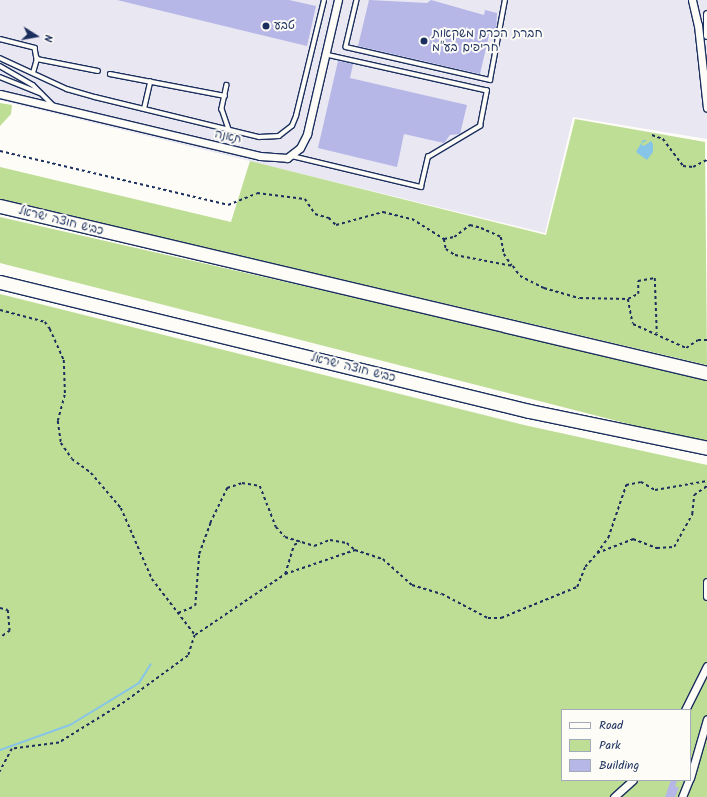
<!DOCTYPE html>
<meta charset="utf-8">
<style>
body{margin:0}
#map{position:relative;width:707px;height:797px;overflow:hidden;background:#fdfcf7;font-family:Kalam,"Playpen Sans Hebrew",sans-serif}
div>[style]{position:absolute}
.built>*{inset:0;background:#e8e7f2}
.green>*{inset:0;background:#bedd95}
.water>*{inset:0;background:#86c5e7}
.stream>*{height:2px;margin:-1px;padding:0 1px;transform-origin:1px;border-radius:1px;background:#86c5e7}
.building>*{inset:0;background:#b6b6e7}
.path>*{height:1.5px;margin-top:-0.75px;transform-origin:0;background:repeating-linear-gradient(90deg,#1b2f5e 0 3px,transparent 0 6px)}
.roads{filter:drop-shadow(1px 0 #1b2f5e) drop-shadow(-1px 0 #1b2f5e) drop-shadow(0 1px #1b2f5e) drop-shadow(0 -1px #1b2f5e)}
.lane>*{height:3.5px;margin:-1.75px;padding:0 1.75px;transform-origin:1.75px;border-radius:1.75px;background:#fdfcf7}
.street>*{height:7px;margin:-3.5px;padding:0 3.5px;transform-origin:3.5px;border-radius:3.5px;background:#fdfcf7}
.highway>*{height:13px;margin:-6.5px;padding:0 6.5px;transform-origin:6.5px;border-radius:6.5px;background:#fdfcf7}
.dots>*{width:11px;height:11px;translate:-50% -50%;box-sizing:border-box;border:2px solid #fdfcf7;border-radius:50%}
span{translate:-50% -50%;white-space:nowrap;text-align:center;line-height:1.15;-webkit-text-stroke:4px #fdfcf7;paint-order:stroke}
.poi-label{font-size:12px;color:#1b2f5e}
.left{translate:0 -50%;text-align:left}
.street-label{font-size:12px;color:#1b2f5e}
.legend{position:absolute;left:561px;top:709px;width:130px;height:72px;box-sizing:border-box;background:#fdfcf7;border:1px solid #a3aaba;margin:0;padding:5px 7px;list-style:none;font-size:12px;color:#1b2f5e}
.legend li{display:flex;align-items:center;gap:8px;height:20px}
.legend b{width:20px;border:1px solid #a3aaba}
.north{position:absolute;left:16px;top:16px;width:40px;height:40px;-webkit-text-stroke:3px #fdfcf7;paint-order:stroke;rotate:101deg;font-size:11px;font-weight:700;line-height:16px;text-align:center;color:#1b2f5e}
.north::after{content:'';display:block;margin:auto;width:14px;height:18px;background:#1b2f5e;clip-path:polygon(50% 0,100% 100%,50% 72%,0 100%)}
</style>
<div id="map">
<div class="built">
<div style="clip-path:polygon(0 0,707px 0,707px 139px,573px 117px,545px 233px,3px 101px,0 100px)"></div>
</div>
<div class="green">
<div style="clip-path:polygon(0 103px,12px 105px,11px 114px,0 126px)"></div>
<div style="clip-path:polygon(575px 119px,705px 142px,707px 365px,0 199px,0 167px,231px 222px,250px 161px,546px 235px)"></div>
<div style="clip-path:polygon(0 217px,707px 378px,707px 444px,0 263px)"></div>
<div style="clip-path:polygon(evenodd,0 294px,524px 425px,707px 465px,707px 797px,0 797px,0 294px,562px 710px,690px 710px,690px 780px,562px 780px,562px 710px)"></div>
</div>
<div class="water">
<div style="clip-path:polygon(643px 140px,647px 140px,641px 144px,644px 146px,651px 141px,653px 144px,653px 152px,647px 160px,636px 152px)"></div>
</div>
<div class="stream">
<div style="left:0;top:750px;width:74px;rotate:-19.7deg"></div>
<div style="left:70px;top:725px;width:81px;rotate:-31.3deg"></div>
<div style="left:139px;top:683px;width:22px;rotate:-58deg"></div>
</div>
<div class="building">
<div style="clip-path:polygon(117px 0,289px 0,316px 6px,307px 46px)"></div>
<div style="clip-path:polygon(369px 0,427px 3px,431px 0,484px 15px,485px 10px,497px 13px,496px 32px,490px 31px,480px 74px,358px 46px)"></div>
<div style="clip-path:polygon(338px 61px,353px 64px,350px 78px,467px 105px,460px 134px,450px 135px,444px 143px,404px 134px,397px 167px,318px 148px)"></div>
<div style="clip-path:polygon(671px 780px,677px 781px,675px 786px,679px 788px,675px 797px,665px 797px)"></div>
</div>
<div class="path">
<div style="left:652px;top:135px;width:12px;rotate:20deg"></div>
<div style="left:663px;top:139px;width:34px;rotate:53deg"></div>
<div style="left:683px;top:166px;width:10px;rotate:6deg"></div>
<div style="left:693px;top:167px;width:16px;rotate:-27deg"></div>
<div style="left:0;top:151px;width:234px;rotate:13.3deg"></div>
<div style="left:228px;top:205px;width:31px;rotate:-22deg"></div>
<div style="left:257px;top:193px;width:48px;rotate:7.1deg"></div>
<div style="left:305px;top:199px;width:18px;rotate:56deg"></div>
<div style="left:315px;top:214px;width:15px;rotate:16deg"></div>
<div style="left:329px;top:218px;width:10px;rotate:45deg"></div>
<div style="left:336px;top:225px;width:49px;rotate:-15.5deg"></div>
<div style="left:383px;top:212px;width:30px;rotate:14deg"></div>
<div style="left:412px;top:219px;width:38px;rotate:32deg"></div>
<div style="left:444px;top:239px;width:10px;rotate:79deg"></div>
<div style="left:446px;top:249px;width:11px;rotate:34deg"></div>
<div style="left:455px;top:255px;width:59px;rotate:10.7deg"></div>
<div style="left:513px;top:266px;width:12px;rotate:55deg"></div>
<div style="left:520px;top:276px;width:27px;rotate:27deg"></div>
<div style="left:544px;top:288px;width:37px;rotate:16deg"></div>
<div style="left:580px;top:298px;width:48px;rotate:1.2deg"></div>
<div style="left:628px;top:299px;width:25px;rotate:79deg"></div>
<div style="left:633px;top:324px;width:58px;rotate:24.4deg"></div>
<div style="left:686px;top:348px;width:14px;rotate:-34deg"></div>
<div style="left:698px;top:340px;width:9px"></div>
<div style="left:444px;top:239px;width:10px;rotate:-11deg"></div>
<div style="left:454px;top:237px;width:20px;rotate:-37deg"></div>
<div style="left:470px;top:225px;width:11px;rotate:15deg"></div>
<div style="left:481px;top:228px;width:22px;rotate:24deg"></div>
<div style="left:501px;top:237px;width:17px;rotate:80deg"></div>
<div style="left:504px;top:254px;width:14px;rotate:56deg"></div>
<div style="left:628px;top:299px;width:11px;rotate:-27deg"></div>
<div style="left:638px;top:294px;width:13px;rotate:-90deg"></div>
<div style="left:638px;top:281px;width:17px;rotate:-10deg"></div>
<div style="left:655px;top:278px;width:55px;rotate:87.9deg"></div>
<div style="left:0;top:310px;width:47px;rotate:14.9deg"></div>
<div style="left:45px;top:322px;width:9px;rotate:54deg"></div>
<div style="left:50px;top:329px;width:34px;rotate:66deg"></div>
<div style="left:64px;top:360px;width:35px;rotate:88deg"></div>
<div style="left:65px;top:395px;width:27px;rotate:105deg"></div>
<div style="left:58px;top:421px;width:22px;rotate:82deg"></div>
<div style="left:61px;top:443px;width:19px;rotate:55deg"></div>
<div style="left:72px;top:459px;width:24px;rotate:36deg"></div>
<div style="left:91px;top:473px;width:46px;rotate:49.4deg"></div>
<div style="left:121px;top:508px;width:77px;rotate:66.4deg"></div>
<div style="left:152px;top:579px;width:71px;rotate:52.5deg"></div>
<div style="left:195px;top:635px;width:22px;rotate:108deg"></div>
<div style="left:188px;top:656px;width:78px;rotate:143.9deg"></div>
<div style="left:125px;top:702px;width:78px;rotate:148.2deg"></div>
<div style="left:59px;top:743px;width:47px;rotate:172.7deg"></div>
<div style="left:12px;top:749px;width:26px;rotate:118deg"></div>
<div style="left:597px;top:553px;width:19px;rotate:-54deg"></div>
<div style="left:608px;top:538px;width:56px;rotate:-71.2deg"></div>
<div style="left:626px;top:485px;width:15px;rotate:-11deg"></div>
<div style="left:641px;top:482px;width:16px;rotate:30deg"></div>
<div style="left:655px;top:490px;width:53px;rotate:-9.8deg"></div>
<div style="left:285px;top:574px;width:74px;rotate:-18.9deg"></div>
<div style="left:0;top:608px;width:8px;rotate:14deg"></div>
<div style="left:8px;top:610px;width:21px;rotate:85deg"></div>
<div style="left:10px;top:631px;width:12px;rotate:145deg"></div>
<div style="left:178px;top:613px;width:18px;rotate:-22deg"></div>
<div style="left:195px;top:606px;width:52px;rotate:-85.6deg"></div>
<div style="left:199px;top:554px;width:33px;rotate:-70deg"></div>
<div style="left:210px;top:523px;width:39px;rotate:-64deg"></div>
<div style="left:227px;top:488px;width:16px;rotate:-18deg"></div>
<div style="left:242px;top:483px;width:18px;rotate:9deg"></div>
<div style="left:260px;top:486px;width:44px;rotate:68.7deg"></div>
<div style="left:276px;top:527px;width:13px;rotate:48deg"></div>
<div style="left:285px;top:537px;width:30px;rotate:17deg"></div>
<div style="left:314px;top:546px;width:17px;rotate:-21deg"></div>
<div style="left:330px;top:540px;width:17px;rotate:10deg"></div>
<div style="left:347px;top:543px;width:11px;rotate:41deg"></div>
<div style="left:355px;top:550px;width:29px;rotate:18deg"></div>
<div style="left:383px;top:559px;width:39px;rotate:42deg"></div>
<div style="left:412px;top:585px;width:31px;rotate:17deg"></div>
<div style="left:442px;top:594px;width:52px;rotate:27.6deg"></div>
<div style="left:488px;top:618px;width:13px"></div>
<div style="left:501px;top:618px;width:82px;rotate:-22.2deg"></div>
<div style="left:577px;top:587px;width:22px;rotate:-68deg"></div>
<div style="left:585px;top:567px;width:18px;rotate:-49deg"></div>
<div style="left:597px;top:553px;width:39px;rotate:-21deg"></div>
<div style="left:633px;top:539px;width:26px;rotate:21deg"></div>
<div style="left:657px;top:548px;width:17px;rotate:-3deg"></div>
<div style="left:674px;top:547px;width:38px;rotate:-61deg"></div>
<div style="left:692px;top:514px;width:19px;rotate:-84deg"></div>
<div style="left:694px;top:495px;width:16px;rotate:-35deg"></div>
<div style="left:195px;top:635px;width:109px;rotate:-34.1deg"></div>
<div style="left:285px;top:574px;width:30px;rotate:-73deg"></div>
<div style="left:294px;top:545px;width:7px;rotate:-27deg"></div>
</div>
<div class="roads">
<div class="lane">
<div style="left:357px;top:0;width:48px;rotate:103.2deg"></div>
<div style="left:346px;top:47px;width:148px;rotate:12.9deg"></div>
<div style="left:490px;top:80px;width:81px;rotate:-79.4deg"></div>
<div style="left:0;top:39px;width:36px;rotate:14deg"></div>
<div style="left:35px;top:48px;width:11px;rotate:80deg"></div>
<div style="left:0;top:58px;width:74px;rotate:24.8deg"></div>
<div style="left:67px;top:89px;width:29px;rotate:16deg"></div>
<div style="left:95px;top:97px;width:169px;rotate:13.7deg"></div>
<div style="left:259px;top:137px;width:20px;rotate:-3deg"></div>
<div style="left:279px;top:136px;width:16px;rotate:-38deg"></div>
<div style="left:292px;top:126px;width:11px;rotate:-68deg"></div>
<div style="left:296px;top:116px;width:119px;rotate:-76.4deg"></div>
<div style="left:0;top:66px;width:38px;rotate:30deg"></div>
<div style="left:33px;top:85px;width:28px;rotate:45deg"></div>
<div style="left:33px;top:73px;width:15px;rotate:-74deg"></div>
<div style="left:37px;top:59px;width:62px;rotate:11.1deg"></div>
<div style="left:110px;top:74px;width:117px;rotate:10.8deg"></div>
<div style="left:0;top:77px;width:43px;rotate:21.8deg"></div>
<div style="left:227px;top:85px;width:25px;rotate:102deg"></div>
<div style="left:222px;top:109px;width:21px;rotate:71deg"></div>
<div style="left:144px;top:109px;width:28px;rotate:-77deg"></div>
<div style="left:292px;top:156px;width:133px;rotate:13.5deg"></div>
<div style="left:421px;top:187px;width:31px;rotate:-77deg"></div>
<div style="left:428px;top:157px;width:61px;rotate:-30.8deg"></div>
<div style="left:480px;top:126px;width:36px;rotate:-79deg"></div>
<div style="left:487px;top:91px;width:165px;rotate:-167.4deg"></div>
</div>
<div class="street">
<div style="left:692px;top:0;width:26px;rotate:77deg"></div>
<div style="left:698px;top:25px;width:83px;rotate:83.8deg"></div>
<div style="left:707px;top:14px;width:21px;rotate:90deg"></div>
<div style="left:0;top:94px;width:267px;rotate:13.4deg"></div>
<div style="left:260px;top:156px;width:27px;rotate:4deg"></div>
<div style="left:287px;top:158px;width:16px;rotate:-38deg"></div>
<div style="left:300px;top:148px;width:16px;rotate:-63deg"></div>
<div style="left:307px;top:134px;width:138px;rotate:-77deg"></div>
<div style="left:707px;top:582px;width:14px;rotate:90deg"></div>
<div style="left:685px;top:710px;width:49px;rotate:-63.4deg"></div>
<div style="left:690px;top:778px;width:61px;rotate:-73.9deg"></div>
<div style="left:614px;top:797px;width:25px;rotate:-42deg"></div>
<div style="left:682px;top:797px;width:18px;rotate:-68deg"></div>
</div>
<div class="highway">
<div style="left:0;top:206px;width:726px;rotate:13.29deg"></div>
<div style="left:0;top:282px;width:545px;rotate:13.7deg"></div>
<div style="left:529px;top:411px;width:182px;rotate:11.7deg"></div>
</div>
</div>
<div class="dots">
<div style="left:266px;top:26px;background:#1b2f5e"></div>
<div style="left:424px;top:41px;background:#1b2f5e"></div>
</div>
<div class="poi-label">
<span class="left" style="left:274px;top:26px">טבע</span>
<span class="left" style="left:432px;top:41px">חברת הכרם משקאות<br>חריפים בע"מ</span>
</div>
<div class="street-label">
<span style="left:228px;top:137px;rotate:13deg">תאנה</span>
<span style="left:61px;top:221px;rotate:14deg">כביש חוצה ישראל</span>
<span style="left:353px;top:368px;rotate:14deg">כביש חוצה ישראל</span>
</div>
<ul class="legend">
<li><b style="height:5px;background:#fdfcf7"></b>Road</li>
<li><b style="height:11px;background:#bedd95"></b>Park</li>
<li><b style="height:11px;background:#b6b6e7"></b>Building</li>
</ul>
<div class="north">N</div>
</div>
